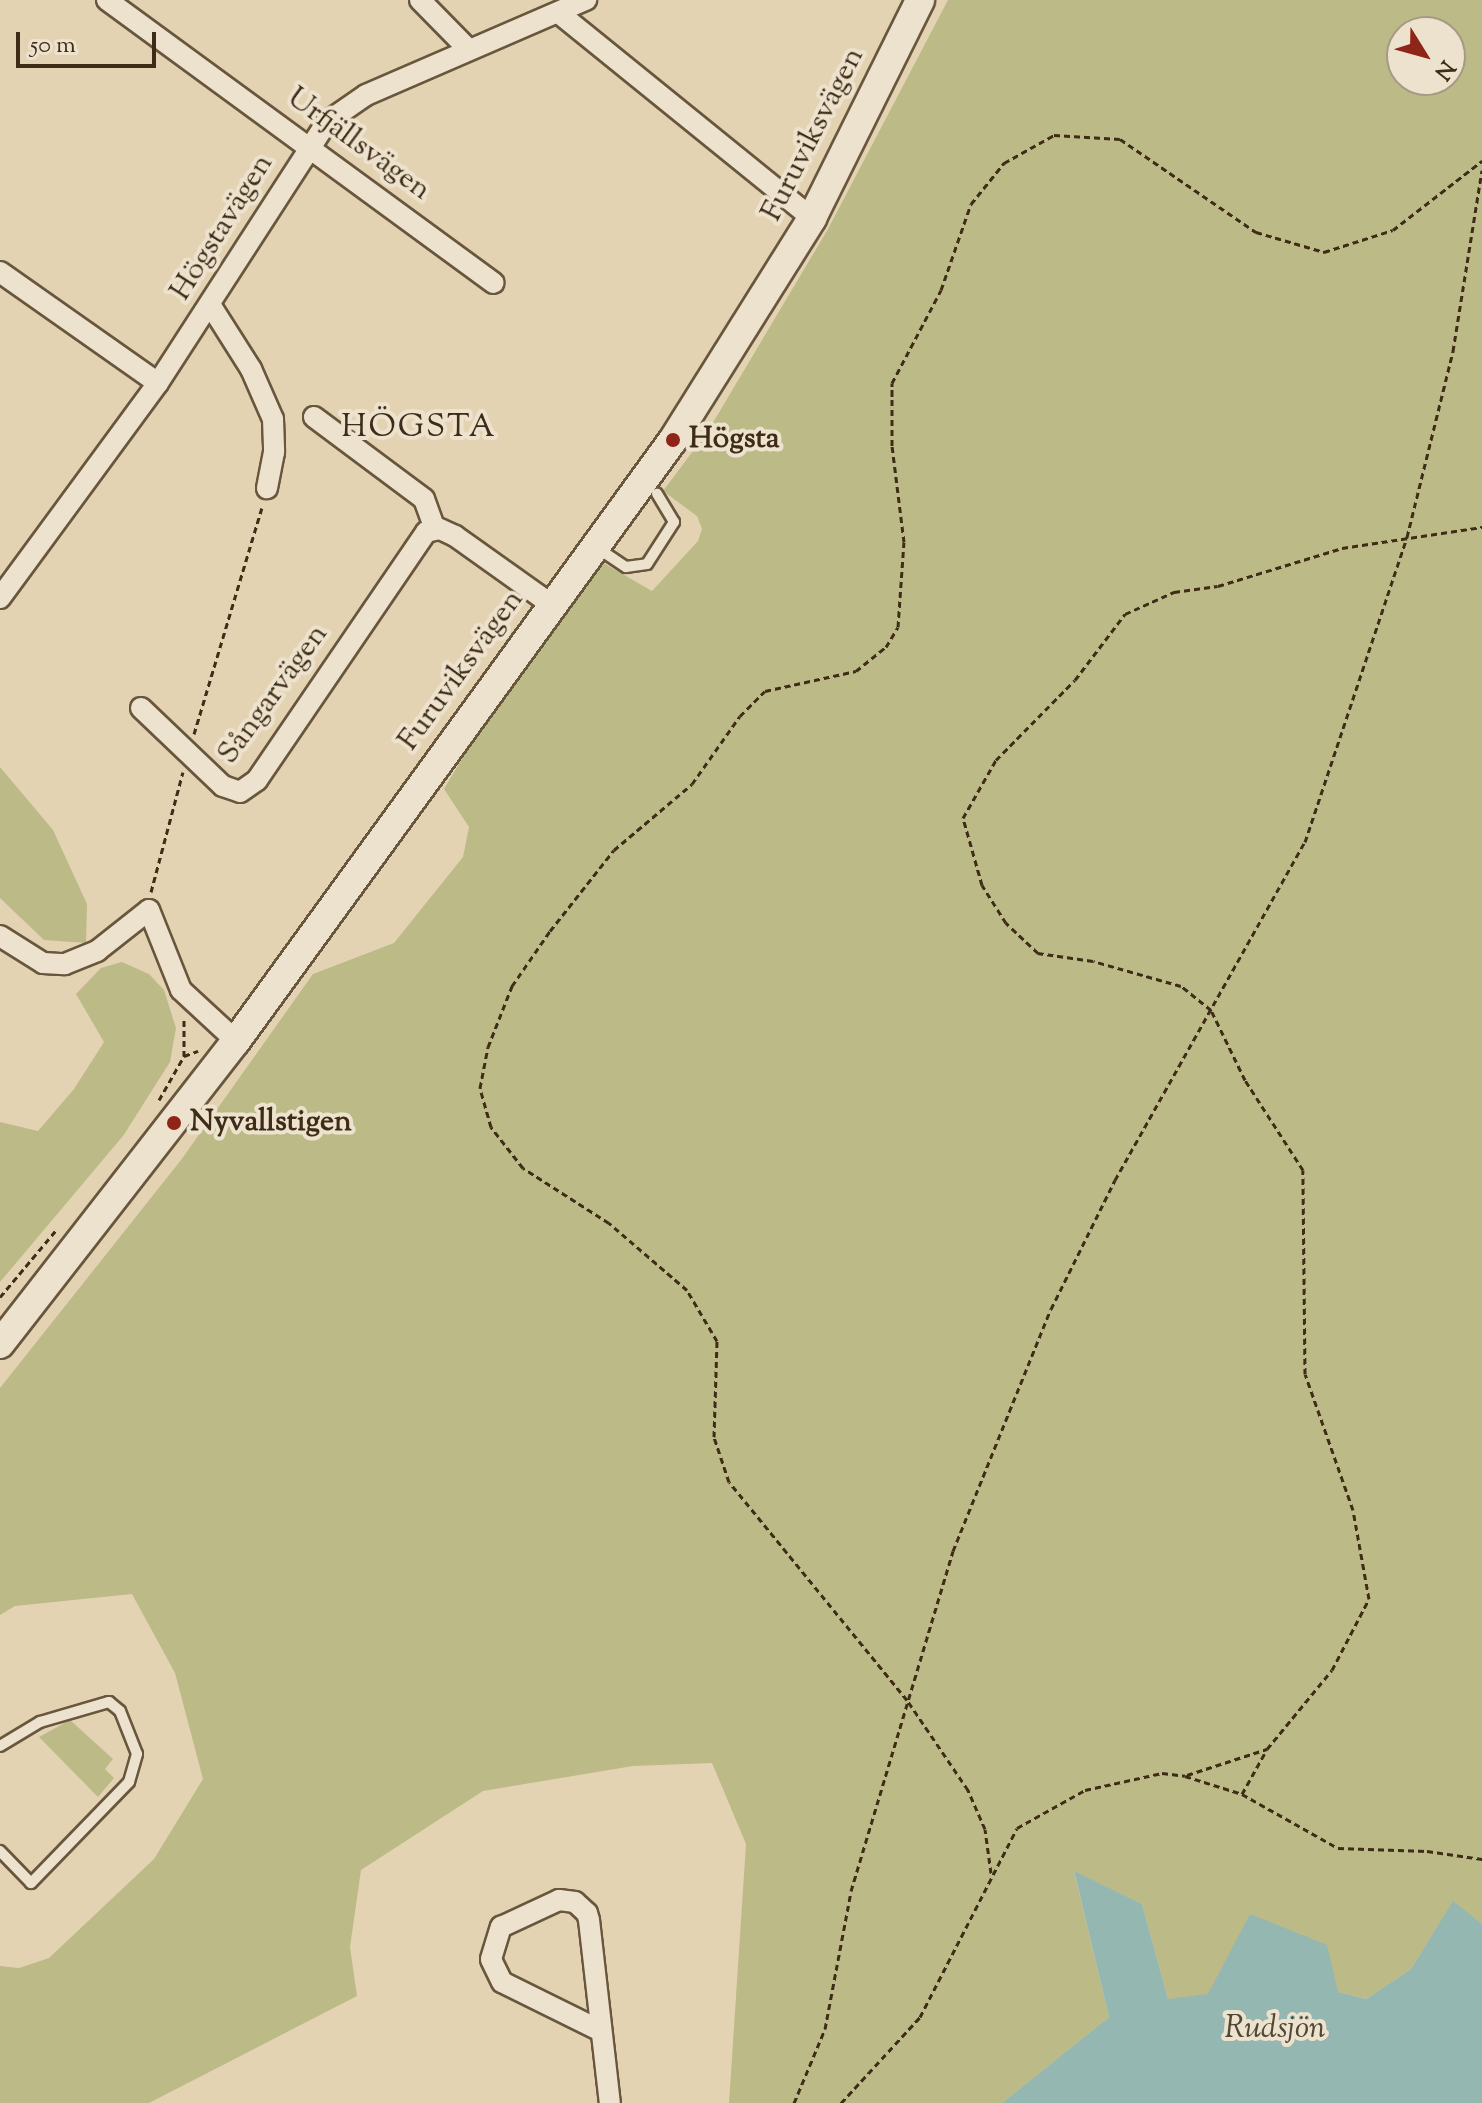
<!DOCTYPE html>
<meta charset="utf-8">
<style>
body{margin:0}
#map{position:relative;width:1482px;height:2103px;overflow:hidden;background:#e4d3b3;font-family:"Sorts Mill Goudy",serif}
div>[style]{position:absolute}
.green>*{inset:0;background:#bcba87}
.water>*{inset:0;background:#95b7b1}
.path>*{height:3px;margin-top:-1.5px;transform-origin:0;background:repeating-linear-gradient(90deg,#3e2c16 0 6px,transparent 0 10px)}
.roads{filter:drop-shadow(2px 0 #68563d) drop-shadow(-2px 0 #68563d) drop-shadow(0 2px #68563d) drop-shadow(0 -2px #68563d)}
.service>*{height:10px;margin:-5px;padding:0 5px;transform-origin:5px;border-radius:5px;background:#ede2ce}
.minor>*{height:20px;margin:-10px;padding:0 10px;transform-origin:10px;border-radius:10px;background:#ede2ce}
.secondary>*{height:28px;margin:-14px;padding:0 14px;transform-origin:14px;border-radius:14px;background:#ede2ce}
.dots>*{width:22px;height:22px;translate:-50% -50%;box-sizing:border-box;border:4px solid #ede2ce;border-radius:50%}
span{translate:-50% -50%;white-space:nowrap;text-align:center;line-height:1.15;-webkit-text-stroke:8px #ede2ce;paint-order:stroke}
.street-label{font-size:30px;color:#3e2c16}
.poi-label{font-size:30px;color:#3e2c16;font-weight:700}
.left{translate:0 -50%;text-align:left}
.neighbourhood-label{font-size:32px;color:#3e2c16;letter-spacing:2px}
.water-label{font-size:32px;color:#4f4835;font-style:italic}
.north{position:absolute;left:1386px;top:16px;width:80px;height:80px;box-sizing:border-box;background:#ede2ce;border:2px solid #a79984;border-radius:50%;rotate:127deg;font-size:22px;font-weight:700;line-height:32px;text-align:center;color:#3e2c16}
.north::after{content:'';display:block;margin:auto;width:28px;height:36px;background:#8f2418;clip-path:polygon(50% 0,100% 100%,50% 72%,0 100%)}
.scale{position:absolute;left:16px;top:32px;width:140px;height:36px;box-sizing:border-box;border:4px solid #3e2c16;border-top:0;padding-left:10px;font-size:24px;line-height:28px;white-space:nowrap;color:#3e2c16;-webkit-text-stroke:6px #ede2ce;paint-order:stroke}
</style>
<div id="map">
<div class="green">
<div style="clip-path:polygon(evenodd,948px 0,1482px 0,1482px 1924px,1453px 1902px,1411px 1969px,1366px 1999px,1338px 1992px,1168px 1999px,1142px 1904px,1074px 1872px,1109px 2017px,1002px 2103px,729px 2103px,746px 1844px,712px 1763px,633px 1766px,483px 1791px,361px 1870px,350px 1947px,357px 1996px,149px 2103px,0 2103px,0 1966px,19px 1968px,49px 1958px,154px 1859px,203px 1779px,175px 1673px,132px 1594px,15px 1606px,0 1615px,0 1388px,181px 1160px,313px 974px,394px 943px,463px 857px,469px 827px,444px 789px,488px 715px,600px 561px,652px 591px,698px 541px,702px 529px,697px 516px,663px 491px,708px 431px,828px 229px,948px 0,1402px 32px,1450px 32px,1450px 80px,1402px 80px,1402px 32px)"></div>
<div style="clip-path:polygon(0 767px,53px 830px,87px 904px,86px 943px,44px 940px,0 898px)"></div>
<div style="clip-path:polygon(122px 962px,149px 974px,164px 990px,176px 1028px,170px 1062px,123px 1136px,0 1282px,0 1122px,38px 1131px,74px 1089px,104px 1042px,76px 994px,101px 968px)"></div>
<div style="clip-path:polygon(70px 1720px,113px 1759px,105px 1769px,114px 1778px,98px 1797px,39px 1737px)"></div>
</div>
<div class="water">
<div style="clip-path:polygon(1074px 1871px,1142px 1904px,1168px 1999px,1208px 1994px,1250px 1914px,1327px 1945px,1338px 1992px,1366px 1999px,1411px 1969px,1453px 1901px,1482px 1924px,1482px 2103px,1002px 2103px,1109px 2017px)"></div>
</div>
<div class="path">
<div style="left:194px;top:734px;width:236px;rotate:-73.3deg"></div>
<div style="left:151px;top:892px;width:124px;rotate:-75.1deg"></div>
<div style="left:184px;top:1056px;width:15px;rotate:-20deg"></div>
<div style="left:159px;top:1100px;width:51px;rotate:-60.4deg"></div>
<div style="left:184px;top:1056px;width:38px;rotate:-90deg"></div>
<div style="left:0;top:1297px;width:90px;rotate:-50deg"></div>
<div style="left:1187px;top:1775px;width:84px;rotate:-18deg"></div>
<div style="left:1242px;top:1794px;width:51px;rotate:-60.9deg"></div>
<div style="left:1267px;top:1749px;width:102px;rotate:-50.6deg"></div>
<div style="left:1332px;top:1670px;width:80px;rotate:-62.5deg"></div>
<div style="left:1369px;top:1599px;width:90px;rotate:-100.2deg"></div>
<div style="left:1353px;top:1510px;width:144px;rotate:-109.4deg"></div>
<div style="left:1305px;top:1374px;width:204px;rotate:-90.6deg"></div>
<div style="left:1303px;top:1170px;width:107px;rotate:-122.8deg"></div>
<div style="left:1245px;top:1080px;width:78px;rotate:-115.9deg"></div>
<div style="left:1211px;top:1010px;width:38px;rotate:-141deg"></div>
<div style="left:1181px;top:986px;width:91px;rotate:-164.1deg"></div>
<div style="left:1093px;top:961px;width:56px;rotate:-171.7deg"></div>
<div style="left:1038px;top:953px;width:44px;rotate:-136.8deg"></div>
<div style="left:1006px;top:923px;width:45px;rotate:-122.3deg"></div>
<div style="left:982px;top:885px;width:70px;rotate:-105.8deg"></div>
<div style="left:963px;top:818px;width:67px;rotate:-60.4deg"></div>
<div style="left:996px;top:760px;width:112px;rotate:-45.4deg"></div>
<div style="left:1075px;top:680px;width:83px;rotate:-52.9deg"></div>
<div style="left:1125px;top:614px;width:54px;rotate:-24.2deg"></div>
<div style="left:1174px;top:592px;width:44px;rotate:-7.8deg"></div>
<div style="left:1218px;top:586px;width:130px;rotate:-17deg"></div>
<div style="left:1342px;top:548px;width:142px;rotate:-8.5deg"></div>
<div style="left:991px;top:1873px;width:44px;rotate:-97.8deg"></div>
<div style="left:985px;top:1829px;width:43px;rotate:-113.6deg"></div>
<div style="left:968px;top:1790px;width:109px;rotate:-124.1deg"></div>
<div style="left:907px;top:1700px;width:281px;rotate:-129.2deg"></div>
<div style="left:729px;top:1482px;width:47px;rotate:-108.4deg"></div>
<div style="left:714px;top:1437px;width:96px;rotate:-88.2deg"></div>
<div style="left:717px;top:1341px;width:59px;rotate:-120.5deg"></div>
<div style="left:687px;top:1290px;width:103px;rotate:-139.3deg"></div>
<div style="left:609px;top:1223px;width:102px;rotate:-147.4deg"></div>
<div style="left:523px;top:1168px;width:52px;rotate:-128deg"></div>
<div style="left:491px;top:1127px;width:41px;rotate:-105.8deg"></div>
<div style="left:480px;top:1088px;width:42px;rotate:-79deg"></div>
<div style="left:488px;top:1047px;width:66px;rotate:-68.5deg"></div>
<div style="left:512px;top:986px;width:67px;rotate:-55.4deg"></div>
<div style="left:550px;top:931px;width:103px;rotate:-51.7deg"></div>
<div style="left:614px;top:850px;width:102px;rotate:-40.2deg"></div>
<div style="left:692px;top:784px;width:83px;rotate:-54.8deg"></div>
<div style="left:740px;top:716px;width:35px;rotate:-45deg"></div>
<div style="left:765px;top:691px;width:93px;rotate:-12.4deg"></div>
<div style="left:856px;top:671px;width:38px;rotate:-39deg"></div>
<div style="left:886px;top:647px;width:23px;rotate:-59deg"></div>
<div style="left:898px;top:627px;width:85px;rotate:-86deg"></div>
<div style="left:904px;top:542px;width:97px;rotate:-97.1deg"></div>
<div style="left:892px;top:446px;width:63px;rotate:-90deg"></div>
<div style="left:892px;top:383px;width:105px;rotate:-62.2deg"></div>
<div style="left:941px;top:290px;width:91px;rotate:-70.8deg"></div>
<div style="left:971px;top:204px;width:53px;rotate:-51.2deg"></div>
<div style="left:1004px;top:163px;width:57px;rotate:-29.2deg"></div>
<div style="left:1054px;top:135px;width:66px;rotate:3.5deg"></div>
<div style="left:1120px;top:139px;width:165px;rotate:34.4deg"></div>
<div style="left:1256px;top:232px;width:71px;rotate:16.4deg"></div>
<div style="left:1324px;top:252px;width:72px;rotate:-17.7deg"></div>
<div style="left:1393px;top:230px;width:113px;rotate:-37.8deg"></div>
<div style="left:794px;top:2103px;width:80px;rotate:-67.3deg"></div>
<div style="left:825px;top:2029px;width:140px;rotate:-79.3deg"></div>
<div style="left:851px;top:1891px;width:355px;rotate:-73.3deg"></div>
<div style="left:953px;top:1551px;width:261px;rotate:-68deg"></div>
<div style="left:1051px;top:1309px;width:144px;rotate:-63.6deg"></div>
<div style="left:1115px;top:1180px;width:388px;rotate:-60.7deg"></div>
<div style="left:1305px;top:842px;width:322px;rotate:-71.5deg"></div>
<div style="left:1407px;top:537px;width:192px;rotate:-76.1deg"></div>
<div style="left:1453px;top:351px;width:183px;rotate:-80.9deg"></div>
<div style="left:841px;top:2103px;width:117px;rotate:-47.4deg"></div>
<div style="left:920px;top:2017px;width:212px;rotate:-62.8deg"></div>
<div style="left:1017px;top:1828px;width:78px;rotate:-29.2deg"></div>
<div style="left:1085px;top:1790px;width:79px;rotate:-12.4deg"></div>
<div style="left:1162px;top:1773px;width:23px;rotate:7deg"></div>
<div style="left:1185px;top:1776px;width:60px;rotate:17.5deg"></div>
<div style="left:1242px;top:1794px;width:110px;rotate:29.4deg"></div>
<div style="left:1338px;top:1848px;width:89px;rotate:1.9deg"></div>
<div style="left:1427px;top:1851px;width:56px;rotate:8.3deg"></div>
</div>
<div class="roads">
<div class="service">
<div style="left:596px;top:547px;width:36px;rotate:34deg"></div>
<div style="left:626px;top:567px;width:21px;rotate:-8deg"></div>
<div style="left:647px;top:564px;width:50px;rotate:-57.3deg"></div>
<div style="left:674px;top:522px;width:33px;rotate:-121deg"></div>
<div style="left:0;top:1746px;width:47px;rotate:-31deg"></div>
<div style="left:40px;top:1722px;width:72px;rotate:-16.2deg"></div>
<div style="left:109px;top:1702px;width:14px;rotate:39deg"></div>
<div style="left:120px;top:1711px;width:46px;rotate:68.4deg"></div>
<div style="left:137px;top:1754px;width:29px;rotate:106deg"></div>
<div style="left:129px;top:1782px;width:141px;rotate:134.1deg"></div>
<div style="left:31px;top:1883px;width:45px;rotate:-134.1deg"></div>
</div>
<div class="minor">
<div style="left:107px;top:0;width:479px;rotate:36.2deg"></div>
<div style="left:420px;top:0;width:67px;rotate:45.6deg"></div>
<div style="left:560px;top:14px;width:324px;rotate:39deg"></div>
<div style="left:0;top:272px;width:193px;rotate:35.1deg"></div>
<div style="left:211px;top:306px;width:75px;rotate:57.6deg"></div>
<div style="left:251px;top:369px;width:55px;rotate:66.3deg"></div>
<div style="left:273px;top:419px;width:33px;rotate:88deg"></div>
<div style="left:274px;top:452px;width:37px;rotate:101deg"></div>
<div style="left:314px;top:417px;width:137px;rotate:36.7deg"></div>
<div style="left:424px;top:499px;width:32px;rotate:70deg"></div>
<div style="left:0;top:598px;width:267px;rotate:-53.7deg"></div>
<div style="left:158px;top:383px;width:311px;rotate:-57.1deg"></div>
<div style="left:327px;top:122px;width:47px;rotate:-34.7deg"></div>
<div style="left:366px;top:95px;width:240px;rotate:-23.4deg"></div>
<div style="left:141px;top:708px;width:113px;rotate:43.6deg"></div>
<div style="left:223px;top:786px;width:18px;rotate:19deg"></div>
<div style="left:240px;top:792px;width:21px;rotate:-35deg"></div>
<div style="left:257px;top:780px;width:300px;rotate:-55.7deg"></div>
<div style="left:426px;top:532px;width:14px;rotate:-12deg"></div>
<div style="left:440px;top:529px;width:17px;rotate:25deg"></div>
<div style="left:455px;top:536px;width:119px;rotate:35.4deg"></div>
<div style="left:0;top:936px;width:51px;rotate:32.1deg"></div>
<div style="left:43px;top:963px;width:22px;rotate:3deg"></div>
<div style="left:65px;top:964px;width:35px;rotate:-22deg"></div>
<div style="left:97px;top:951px;width:66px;rotate:-38.3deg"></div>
<div style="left:149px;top:910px;width:86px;rotate:68.2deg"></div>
<div style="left:181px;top:990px;width:75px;rotate:42.8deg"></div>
<div style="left:601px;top:2031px;width:110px;rotate:-153.7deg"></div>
<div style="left:502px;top:1982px;width:25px;rotate:-116deg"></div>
<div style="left:491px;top:1959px;width:34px;rotate:-73deg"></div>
<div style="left:501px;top:1927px;width:64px;rotate:-25deg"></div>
<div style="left:559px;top:1900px;width:16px;rotate:7deg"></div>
<div style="left:575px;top:1902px;width:16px;rotate:43deg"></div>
<div style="left:587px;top:1913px;width:7px;rotate:74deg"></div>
<div style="left:589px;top:1920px;width:184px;rotate:83.5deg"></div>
</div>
<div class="secondary">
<div style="left:0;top:1344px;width:384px;rotate:-52.1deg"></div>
<div style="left:236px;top:1041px;width:743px;rotate:-53.98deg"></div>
<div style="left:673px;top:440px;width:262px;rotate:-57.9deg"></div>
<div style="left:812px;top:218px;width:243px;rotate:-63.6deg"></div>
</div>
</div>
<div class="dots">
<div style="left:673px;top:440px;background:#8f2418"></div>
<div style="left:174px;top:1123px;background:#8f2418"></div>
</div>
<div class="street-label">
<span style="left:814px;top:135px;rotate:-63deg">Furuviksvägen</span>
<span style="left:358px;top:145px;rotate:36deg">Urfjällsvägen</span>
<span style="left:223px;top:228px;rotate:-58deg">Högstavägen</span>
<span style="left:462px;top:671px;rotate:-54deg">Furuviksvägen</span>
<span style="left:274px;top:695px;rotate:-54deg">Sångarvägen</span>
</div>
<div class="poi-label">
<span class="left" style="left:689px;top:440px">Högsta</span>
<span class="left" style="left:190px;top:1123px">Nyvallstigen</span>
</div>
<div class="neighbourhood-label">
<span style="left:419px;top:428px">HÖGSTA</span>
</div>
<div class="water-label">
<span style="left:1275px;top:2029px">Rudsjön</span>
</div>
<div class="north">N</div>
<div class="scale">50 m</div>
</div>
